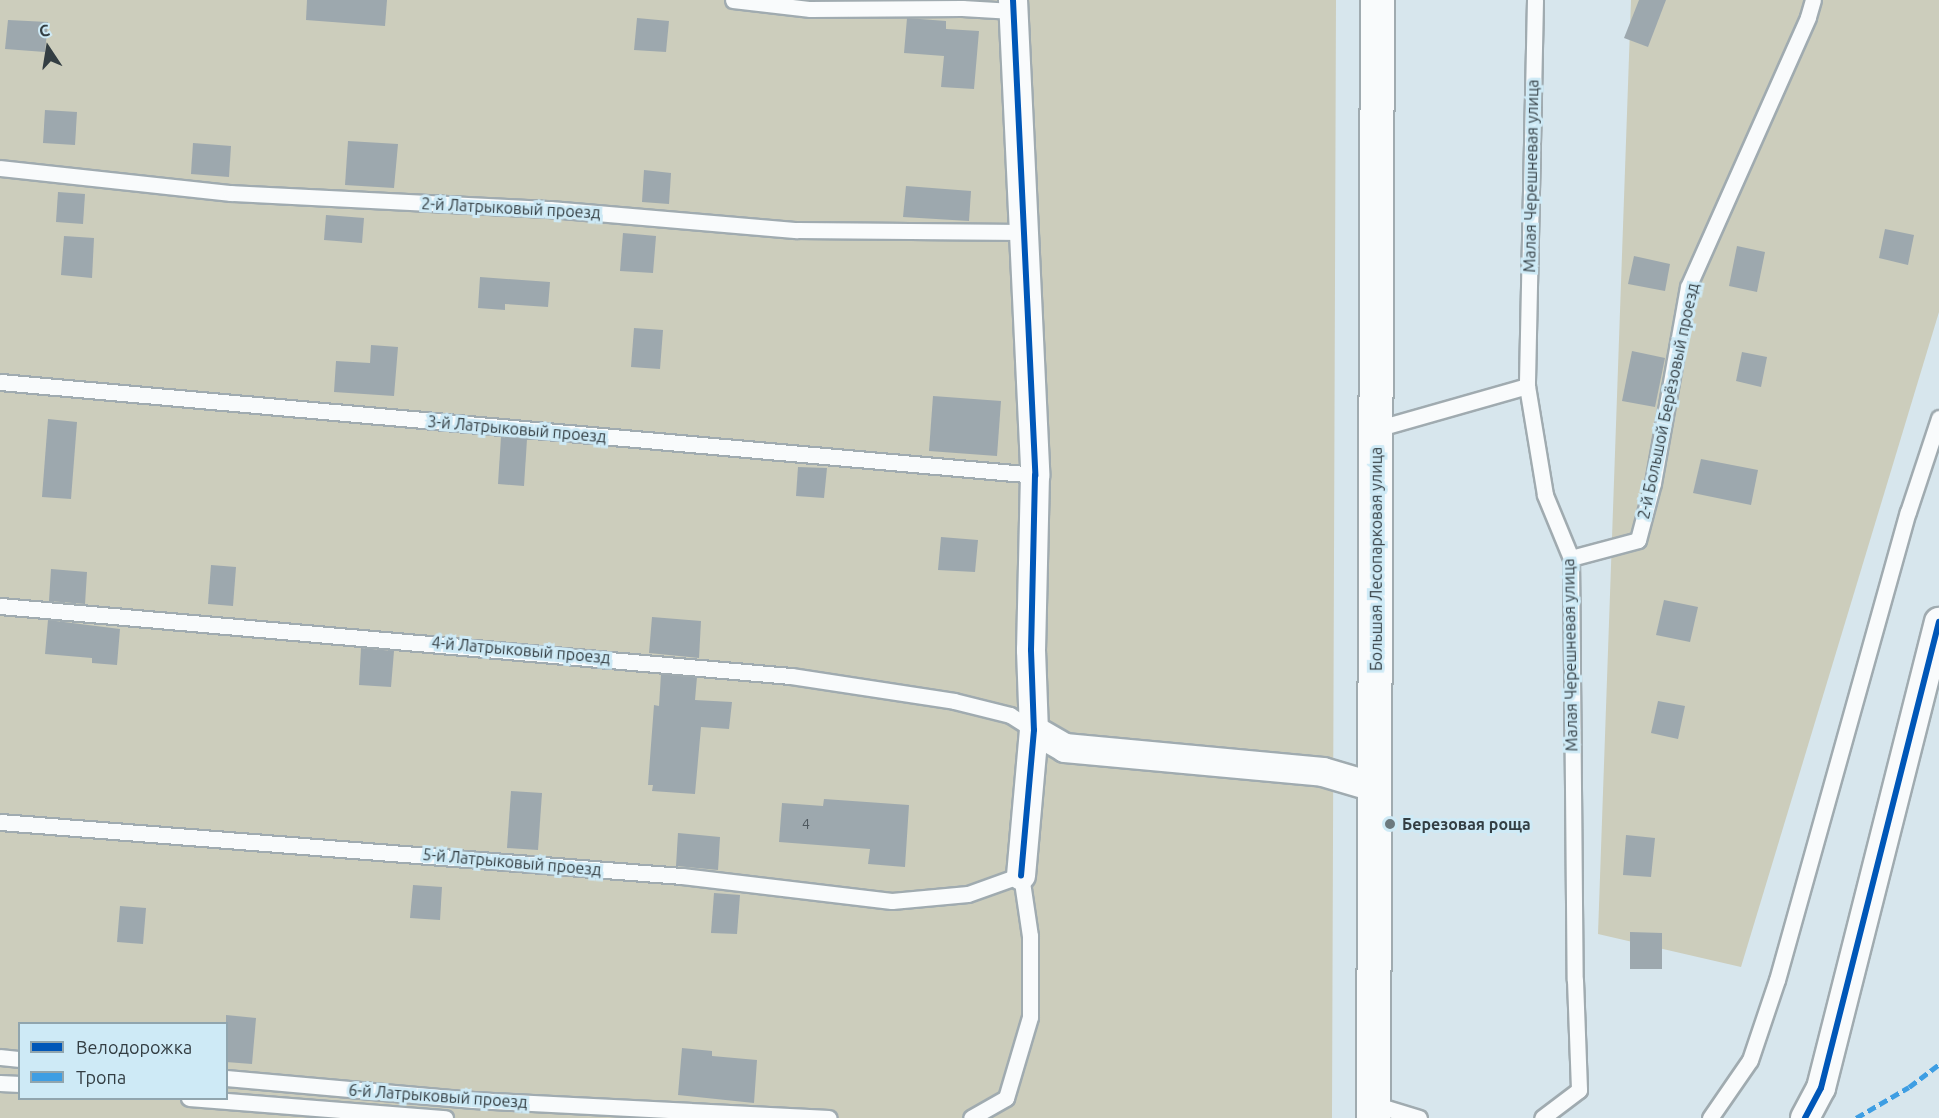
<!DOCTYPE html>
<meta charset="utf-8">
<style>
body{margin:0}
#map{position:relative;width:1939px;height:1118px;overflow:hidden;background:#d7e6ed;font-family:Ubuntu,sans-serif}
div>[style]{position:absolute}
.green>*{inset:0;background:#cccdbc}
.building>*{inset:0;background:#9da8ae}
.roads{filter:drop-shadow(2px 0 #a0abb0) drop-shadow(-2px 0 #a0abb0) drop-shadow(0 2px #a0abb0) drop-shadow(0 -2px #a0abb0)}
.lane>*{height:15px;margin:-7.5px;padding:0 7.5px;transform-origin:7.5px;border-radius:7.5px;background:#f9fbfc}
.street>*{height:28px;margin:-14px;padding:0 14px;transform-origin:14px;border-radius:14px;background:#f9fbfc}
.secondary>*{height:33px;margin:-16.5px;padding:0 16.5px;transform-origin:16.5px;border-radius:16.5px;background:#f9fbfc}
.quiet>*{height:4.5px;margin-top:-2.25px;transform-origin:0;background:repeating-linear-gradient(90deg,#3e9ee3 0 9px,transparent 0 13.5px)}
.cycleway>*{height:6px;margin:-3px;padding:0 3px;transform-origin:3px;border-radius:3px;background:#0057b8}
.dots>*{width:16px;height:16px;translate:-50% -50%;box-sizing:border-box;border:3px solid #ceeaf6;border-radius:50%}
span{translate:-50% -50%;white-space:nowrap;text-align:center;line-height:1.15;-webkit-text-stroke:6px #ceeaf6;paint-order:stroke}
.number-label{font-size:14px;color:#4e585e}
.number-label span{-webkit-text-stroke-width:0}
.street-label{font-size:16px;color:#333e43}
.poi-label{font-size:16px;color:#333e43;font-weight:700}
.left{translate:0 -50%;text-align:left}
.legend{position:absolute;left:18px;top:1022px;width:210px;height:78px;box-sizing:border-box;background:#ceeaf6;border:2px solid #90a5ae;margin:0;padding:8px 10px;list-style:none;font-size:18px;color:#333e43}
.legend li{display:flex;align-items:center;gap:12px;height:30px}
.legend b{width:30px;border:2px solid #90a5ae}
.north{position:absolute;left:18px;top:18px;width:60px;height:60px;-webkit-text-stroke:4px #ceeaf6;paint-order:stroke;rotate:348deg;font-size:16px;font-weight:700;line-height:24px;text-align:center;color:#333e43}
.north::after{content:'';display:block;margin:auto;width:21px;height:27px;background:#333e43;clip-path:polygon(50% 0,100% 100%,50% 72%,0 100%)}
</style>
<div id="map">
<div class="green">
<div style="clip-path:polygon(evenodd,0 0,1336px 0,1332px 1118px,0 1118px,0 0,20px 1024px,226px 1024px,226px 1098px,20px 1098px,20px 1024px)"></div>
<div style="clip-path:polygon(1631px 0,1939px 0,1939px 312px,1741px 967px,1598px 934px)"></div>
</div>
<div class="building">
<div style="clip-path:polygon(307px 0,387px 0,385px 26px,306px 20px)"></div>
<div style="clip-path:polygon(1639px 0,1666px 0,1648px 47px,1624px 38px)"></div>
<div style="clip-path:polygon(637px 18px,669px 21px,666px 52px,634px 50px)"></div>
<div style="clip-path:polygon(907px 18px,946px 21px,946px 29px,979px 31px,974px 89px,941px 87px,944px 56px,904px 53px)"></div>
<div style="clip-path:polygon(8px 20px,48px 22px,45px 52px,5px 49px)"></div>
<div style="clip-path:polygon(45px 110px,77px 112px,75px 145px,43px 143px)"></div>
<div style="clip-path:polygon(348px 141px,398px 144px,394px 188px,345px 185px)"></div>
<div style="clip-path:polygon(193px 143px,231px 146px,229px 177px,191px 174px)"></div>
<div style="clip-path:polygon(644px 170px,671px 173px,669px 204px,642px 202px)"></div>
<div style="clip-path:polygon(906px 186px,971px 191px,969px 221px,903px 217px)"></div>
<div style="clip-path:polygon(58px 192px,85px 194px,83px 224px,56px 222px)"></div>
<div style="clip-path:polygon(326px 215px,364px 218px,362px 243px,324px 240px)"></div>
<div style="clip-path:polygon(1885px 229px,1914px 235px,1908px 265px,1879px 258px)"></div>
<div style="clip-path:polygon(623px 233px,656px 236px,653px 273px,620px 271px)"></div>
<div style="clip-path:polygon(64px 236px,94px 238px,92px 278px,61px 275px)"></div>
<div style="clip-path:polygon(1737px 246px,1765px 252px,1757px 292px,1729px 286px)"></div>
<div style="clip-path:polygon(1634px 256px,1670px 264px,1665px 291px,1628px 284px)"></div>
<div style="clip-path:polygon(480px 277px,550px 282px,548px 307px,505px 304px,505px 310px,478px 308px)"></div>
<div style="clip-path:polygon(634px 328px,663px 330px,660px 369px,631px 367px)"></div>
<div style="clip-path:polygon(371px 345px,398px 347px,394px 396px,334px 392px,336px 361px,370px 363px)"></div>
<div style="clip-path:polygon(1632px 351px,1665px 358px,1655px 407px,1622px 401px)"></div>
<div style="clip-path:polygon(1742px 352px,1767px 357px,1761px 387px,1736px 381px)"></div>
<div style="clip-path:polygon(933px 396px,1001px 401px,997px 456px,929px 451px)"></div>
<div style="clip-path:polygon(48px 419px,77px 422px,71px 499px,42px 497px)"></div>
<div style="clip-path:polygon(501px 437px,527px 439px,524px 486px,498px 484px)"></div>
<div style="clip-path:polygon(1701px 459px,1758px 470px,1751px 505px,1693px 493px)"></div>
<div style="clip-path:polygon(798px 467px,827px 468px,824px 498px,796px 496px)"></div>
<div style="clip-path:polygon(941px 537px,978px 540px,975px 572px,938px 570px)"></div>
<div style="clip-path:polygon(211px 565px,236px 567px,233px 606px,208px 604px)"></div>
<div style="clip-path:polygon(51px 569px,87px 572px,85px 604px,49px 601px)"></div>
<div style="clip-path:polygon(1664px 600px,1698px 607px,1690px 642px,1656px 635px)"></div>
<div style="clip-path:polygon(652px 617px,701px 621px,699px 658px,649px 653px)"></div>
<div style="clip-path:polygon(48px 620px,120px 629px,117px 665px,92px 663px,92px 658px,45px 654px)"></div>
<div style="clip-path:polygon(361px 648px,394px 651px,391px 687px,359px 685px)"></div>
<div style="clip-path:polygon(661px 674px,697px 677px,695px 700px,732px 702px,729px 729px,701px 727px,695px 794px,652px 791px,653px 785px,648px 785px,654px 705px,659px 706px)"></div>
<div style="clip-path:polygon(1658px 701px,1685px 706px,1678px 739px,1651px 733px)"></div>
<div style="clip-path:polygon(511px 791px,542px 793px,538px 850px,507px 848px)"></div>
<div style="clip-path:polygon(824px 799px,909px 805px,905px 867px,868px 864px,870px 849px,779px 842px,782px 803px,823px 806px)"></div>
<div style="clip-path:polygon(678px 833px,720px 837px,718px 870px,676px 866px)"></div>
<div style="clip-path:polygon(1626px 835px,1655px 838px,1651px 877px,1623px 875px)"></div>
<div style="clip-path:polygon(413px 885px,442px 887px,440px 920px,410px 918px)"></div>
<div style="clip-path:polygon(714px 893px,740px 895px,737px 934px,711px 933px)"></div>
<div style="clip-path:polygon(120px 906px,146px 908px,143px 944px,117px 942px)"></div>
<div style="clip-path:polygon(1630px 932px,1662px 933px,1662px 969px,1630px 969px)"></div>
<div style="clip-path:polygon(226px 1015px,256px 1018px,252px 1064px,226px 1062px)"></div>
<div style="clip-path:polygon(682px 1048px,712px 1051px,712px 1056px,757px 1060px,754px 1103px,678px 1095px)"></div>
</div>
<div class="roads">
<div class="lane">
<div style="left:733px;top:0;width:78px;rotate:6.7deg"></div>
<div style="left:810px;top:9px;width:152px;rotate:-0.4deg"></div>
<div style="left:962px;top:8px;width:51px;rotate:3.4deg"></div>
<div style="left:1535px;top:0;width:386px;rotate:91.2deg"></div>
<div style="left:1527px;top:386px;width:110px;rotate:80.6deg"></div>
<div style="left:1545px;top:495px;width:68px;rotate:67.6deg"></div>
<div style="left:1571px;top:558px;width:422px;rotate:89.5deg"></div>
<div style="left:1575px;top:980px;width:110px;rotate:87.9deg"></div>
<div style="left:1579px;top:1090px;width:46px;rotate:142.9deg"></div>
<div style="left:0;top:168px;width:232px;rotate:6.2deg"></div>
<div style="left:231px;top:193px;width:319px;rotate:2.9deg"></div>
<div style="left:550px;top:209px;width:248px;rotate:4.9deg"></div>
<div style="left:797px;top:230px;width:226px;rotate:0.5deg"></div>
<div style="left:0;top:382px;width:1039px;rotate:5.13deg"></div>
<div style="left:1376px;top:429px;width:157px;rotate:-15.9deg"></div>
<div style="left:1571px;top:558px;width:69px;rotate:-15deg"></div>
<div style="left:1638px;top:540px;width:59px;rotate:-75.3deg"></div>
<div style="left:1653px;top:483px;width:199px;rotate:-79.9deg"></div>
<div style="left:1688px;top:287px;width:295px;rotate:-66deg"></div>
<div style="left:1808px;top:17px;width:18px;rotate:-74deg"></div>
<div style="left:0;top:606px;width:794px;rotate:5.06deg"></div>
<div style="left:791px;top:676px;width:165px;rotate:8.7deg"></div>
<div style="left:954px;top:701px;width:58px;rotate:14deg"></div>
<div style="left:1010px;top:715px;width:28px;rotate:32deg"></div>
<div style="left:0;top:822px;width:684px;rotate:4.53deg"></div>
<div style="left:682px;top:876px;width:211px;rotate:6.8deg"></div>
<div style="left:892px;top:901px;width:76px;rotate:-5.3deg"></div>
<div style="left:968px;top:894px;width:56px;rotate:-19.7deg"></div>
<div style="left:1021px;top:875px;width:62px;rotate:81.6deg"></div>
<div style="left:1030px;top:936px;width:81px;rotate:90deg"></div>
<div style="left:1030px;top:1017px;width:84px;rotate:106.5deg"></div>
<div style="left:1006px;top:1098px;width:40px;rotate:150.3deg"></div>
<div style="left:0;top:1057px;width:20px;rotate:6deg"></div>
<div style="left:226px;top:1078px;width:248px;rotate:5.1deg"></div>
<div style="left:473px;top:1100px;width:356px;rotate:2.9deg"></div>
<div style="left:0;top:1083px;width:20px;rotate:3deg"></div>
<div style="left:189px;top:1098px;width:257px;rotate:4.5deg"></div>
<div style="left:1373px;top:1104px;width:48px;rotate:16.9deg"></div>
<div style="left:1710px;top:1118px;width:70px;rotate:-55.4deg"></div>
<div style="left:1750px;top:1060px;width:84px;rotate:-71.4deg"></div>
<div style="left:1777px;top:980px;width:486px;rotate:-74.4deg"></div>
<div style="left:1908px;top:512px;width:99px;rotate:-71.7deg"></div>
</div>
<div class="street">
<div style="left:1013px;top:0;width:476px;rotate:87.3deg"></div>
<div style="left:1035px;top:475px;width:175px;rotate:91.3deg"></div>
<div style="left:1031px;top:650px;width:80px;rotate:87.9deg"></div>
<div style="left:1034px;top:730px;width:146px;rotate:95.1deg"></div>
<div style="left:1034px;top:730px;width:36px;rotate:30deg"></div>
<div style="left:1065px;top:748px;width:259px;rotate:5.3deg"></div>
<div style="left:1323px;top:772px;width:53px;rotate:16.4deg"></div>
<div style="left:1805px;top:1118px;width:34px;rotate:-62deg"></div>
<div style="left:1821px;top:1088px;width:481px;rotate:-75.8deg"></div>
</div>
<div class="secondary">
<div style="left:1373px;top:1118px;width:1118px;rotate:-89.8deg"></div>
</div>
</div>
<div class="quiet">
<div style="left:1856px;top:1118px;width:61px;rotate:-30.3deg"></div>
<div style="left:1909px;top:1087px;width:38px;rotate:-37deg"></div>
</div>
<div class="cycleway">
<div style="left:1013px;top:0;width:476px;rotate:87.3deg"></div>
<div style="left:1035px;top:475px;width:175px;rotate:91.3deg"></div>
<div style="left:1031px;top:650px;width:80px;rotate:87.9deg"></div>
<div style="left:1034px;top:730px;width:146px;rotate:95.1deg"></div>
<div style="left:1805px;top:1118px;width:34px;rotate:-62deg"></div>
<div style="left:1821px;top:1088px;width:481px;rotate:-75.8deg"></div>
</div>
<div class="dots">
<div style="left:1390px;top:824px;background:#6c797e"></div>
</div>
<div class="number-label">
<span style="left:806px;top:824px">4</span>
</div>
<div class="street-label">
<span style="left:1531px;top:176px;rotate:-89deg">Малая Черешневая улица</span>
<span style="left:511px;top:208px;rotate:3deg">2-й Латрыковый проезд</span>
<span style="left:1668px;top:401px;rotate:-78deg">2-й Большой Берёзовый проезд</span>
<span style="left:517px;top:429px;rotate:5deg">3-й Латрыковый проезд</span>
<span style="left:1376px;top:559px;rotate:-90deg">Большая Лесопарковая улица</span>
<span style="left:521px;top:650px;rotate:5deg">4-й Латрыковый проезд</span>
<span style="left:1570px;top:655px;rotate:-91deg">Малая Черешневая улица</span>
<span style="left:512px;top:862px;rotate:5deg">5-й Латрыковый проезд</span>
<span style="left:438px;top:1096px;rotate:4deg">6-й Латрыковый проезд</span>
</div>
<div class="poi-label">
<span class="left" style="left:1402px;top:824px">Березовая роща</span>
</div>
<ul class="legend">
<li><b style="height:8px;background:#0057b8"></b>Велодорожка</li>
<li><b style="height:8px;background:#3e9ee3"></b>Тропа</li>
</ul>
<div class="north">С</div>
</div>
